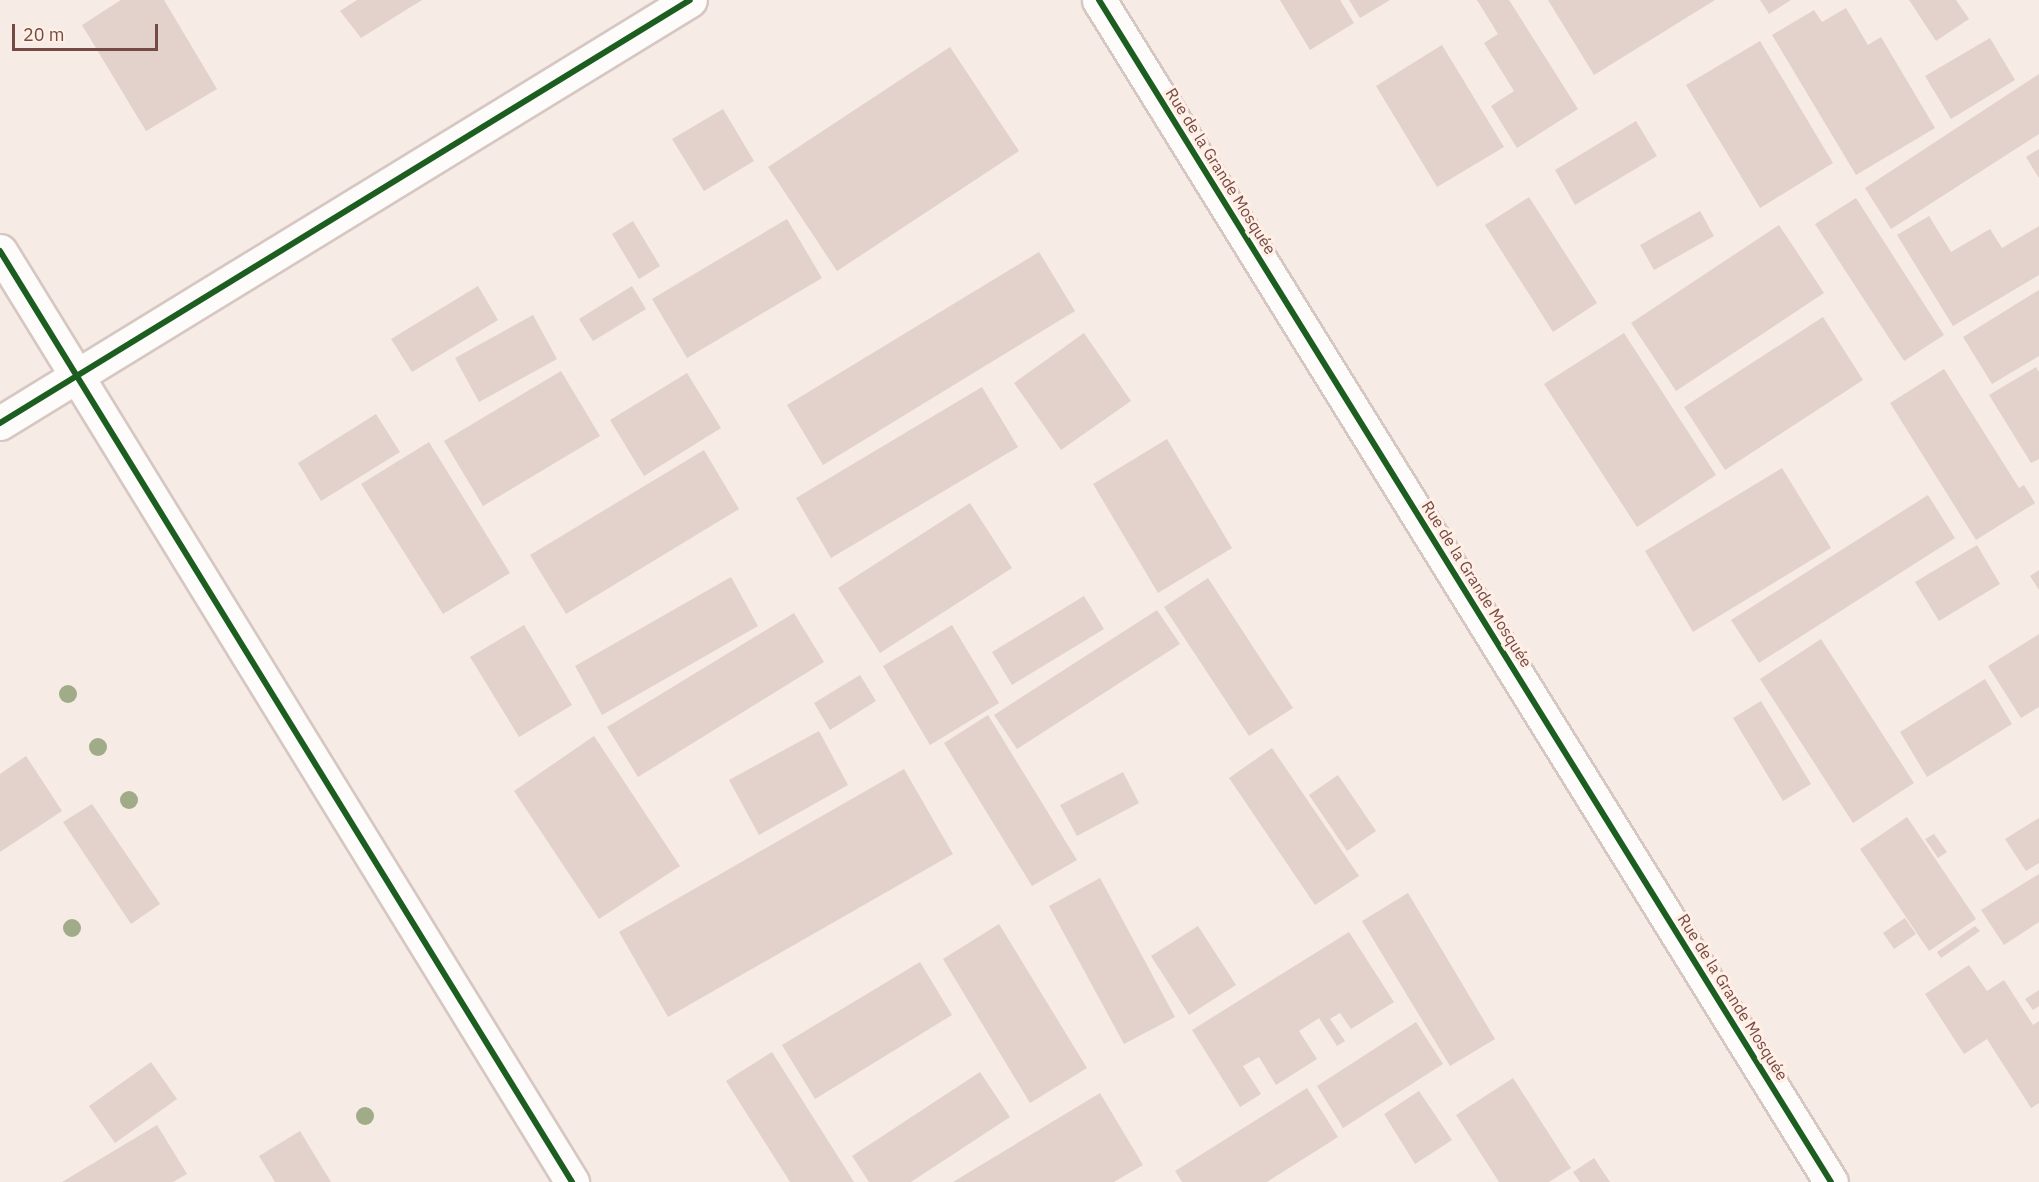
<!DOCTYPE html>
<meta charset="utf-8">
<style>
body{margin:0}
#map{position:relative;width:2039px;height:1182px;overflow:hidden;background:#f6ebe5;font-family:"IBM Plex Sans",sans-serif}
div>[style]{position:absolute}
.building>*{inset:0;background:#e3d1cc}
.roads{filter:drop-shadow(2px 0 #d7c7c3) drop-shadow(-2px 0 #d7c7c3) drop-shadow(0 2px #d7c7c3) drop-shadow(0 -2px #d7c7c3)}
.minor>*{height:33px;margin:-16.5px;padding:0 16.5px;transform-origin:16.5px;border-radius:16.5px;background:#fefcfb}
.tertiary>*{height:33px;margin:-16.5px;padding:0 16.5px;transform-origin:16.5px;border-radius:16.5px;background:#fefcfb}
.cycleway>*{height:6px;margin:-3px;padding:0 3px;transform-origin:3px;border-radius:3px;background:#1b5e20}
.trees>*{width:18px;height:18px;margin:-9px;border-radius:50%;background:#a0ab87}
span{translate:-50% -50%;white-space:nowrap;text-align:center;line-height:1.15;-webkit-text-stroke:6px #ffefe5;paint-order:stroke}
.street-label{font-size:16px;color:#754a45}
.scale{position:absolute;left:12px;top:24px;width:146px;height:27px;box-sizing:border-box;border:3px solid #754a45;border-top:0;padding-left:8px;font-size:18px;line-height:21px;white-space:nowrap;color:#754a45;-webkit-text-stroke:4px #ffefe5;paint-order:stroke}
</style>
<div id="map">
<div class="building">
<div style="clip-path:polygon(121px 0,164px 0,217px 89px,146px 131px,82px 25px)"></div>
<div style="clip-path:polygon(357px 0,422px 0,361px 38px,340px 11px)"></div>
<div style="clip-path:polygon(1280px 0,1340px 0,1354px 23px,1310px 50px)"></div>
<div style="clip-path:polygon(1349px 0,1390px 0,1360px 18px)"></div>
<div style="clip-path:polygon(1477px 0,1509px 0,1578px 109px,1517px 148px,1491px 106px,1514px 91px,1484px 43px,1498px 34px)"></div>
<div style="clip-path:polygon(1548px 0,1715px 0,1594px 75px)"></div>
<div style="clip-path:polygon(1760px 0,1791px 0,1769px 14px)"></div>
<div style="clip-path:polygon(1909px 0,1956px 0,1969px 19px,1936px 41px)"></div>
<div style="clip-path:polygon(1846px 8px,1868px 45px,1881px 37px,1935px 128px,1856px 175px,1772px 35px,1814px 10px,1822px 22px)"></div>
<div style="clip-path:polygon(1990px 38px,2015px 80px,1951px 119px,1925px 76px)"></div>
<div style="clip-path:polygon(1760px 41px,1833px 163px,1760px 208px,1686px 85px)"></div>
<div style="clip-path:polygon(1442px 45px,1504px 147px,1437px 187px,1376px 86px)"></div>
<div style="clip-path:polygon(950px 47px,1019px 151px,837px 271px,768px 167px)"></div>
<div style="clip-path:polygon(2039px 74px,2039px 134px,1891px 229px,1865px 188px)"></div>
<div style="clip-path:polygon(723px 109px,754px 161px,704px 191px,672px 139px)"></div>
<div style="clip-path:polygon(1636px 121px,1657px 156px,1575px 205px,1555px 170px)"></div>
<div style="clip-path:polygon(2039px 149px,2039px 178px,2026px 157px)"></div>
<div style="clip-path:polygon(1529px 197px,1597px 303px,1553px 332px,1485px 225px)"></div>
<div style="clip-path:polygon(1856px 198px,1944px 335px,1904px 361px,1815px 224px)"></div>
<div style="clip-path:polygon(1700px 211px,1714px 236px,1654px 270px,1640px 245px)"></div>
<div style="clip-path:polygon(1929px 216px,1951px 252px,1990px 229px,2002px 248px,2039px 226px,2039px 275px,1953px 326px,1897px 235px)"></div>
<div style="clip-path:polygon(787px 219px,822px 278px,687px 358px,652px 299px)"></div>
<div style="clip-path:polygon(633px 221px,660px 266px,639px 279px,612px 234px)"></div>
<div style="clip-path:polygon(1779px 225px,1824px 293px,1676px 391px,1631px 323px)"></div>
<div style="clip-path:polygon(1039px 252px,1075px 311px,823px 465px,787px 405px)"></div>
<div style="clip-path:polygon(478px 286px,498px 320px,412px 372px,391px 339px)"></div>
<div style="clip-path:polygon(632px 286px,646px 309px,593px 341px,579px 319px)"></div>
<div style="clip-path:polygon(2039px 290px,2039px 356px,1992px 384px,1963px 337px)"></div>
<div style="clip-path:polygon(533px 315px,557px 359px,479px 402px,455px 358px)"></div>
<div style="clip-path:polygon(1823px 317px,1863px 380px,1725px 470px,1684px 407px)"></div>
<div style="clip-path:polygon(1084px 333px,1131px 401px,1061px 450px,1014px 383px)"></div>
<div style="clip-path:polygon(1624px 333px,1716px 475px,1637px 527px,1544px 384px)"></div>
<div style="clip-path:polygon(2036px 367px,2039px 372px,2039px 459px,2031px 463px,1989px 395px)"></div>
<div style="clip-path:polygon(1944px 369px,2019px 488px,2024px 485px,2035px 503px,1976px 540px,1890px 403px)"></div>
<div style="clip-path:polygon(561px 371px,600px 436px,483px 506px,444px 441px)"></div>
<div style="clip-path:polygon(687px 373px,721px 428px,644px 476px,610px 420px)"></div>
<div style="clip-path:polygon(982px 387px,1018px 447px,831px 558px,796px 498px)"></div>
<div style="clip-path:polygon(376px 414px,400px 452px,321px 501px,298px 463px)"></div>
<div style="clip-path:polygon(1167px 439px,1232px 548px,1158px 593px,1093px 484px)"></div>
<div style="clip-path:polygon(429px 442px,510px 573px,443px 614px,361px 484px)"></div>
<div style="clip-path:polygon(704px 450px,739px 509px,566px 614px,530px 555px)"></div>
<div style="clip-path:polygon(1782px 468px,1831px 548px,1693px 632px,1645px 551px)"></div>
<div style="clip-path:polygon(1928px 495px,1955px 538px,1759px 663px,1731px 620px)"></div>
<div style="clip-path:polygon(970px 503px,1012px 568px,880px 653px,838px 588px)"></div>
<div style="clip-path:polygon(1977px 545px,2000px 584px,1939px 621px,1915px 582px)"></div>
<div style="clip-path:polygon(2039px 570px,2039px 590px,2030px 576px)"></div>
<div style="clip-path:polygon(731px 577px,758px 626px,602px 715px,575px 666px)"></div>
<div style="clip-path:polygon(1208px 578px,1293px 708px,1249px 736px,1164px 607px)"></div>
<div style="clip-path:polygon(1084px 596px,1104px 629px,1012px 685px,992px 652px)"></div>
<div style="clip-path:polygon(1157px 610px,1180px 644px,1017px 749px,994px 715px)"></div>
<div style="clip-path:polygon(794px 613px,824px 662px,638px 777px,607px 727px)"></div>
<div style="clip-path:polygon(524px 625px,572px 705px,519px 737px,470px 657px)"></div>
<div style="clip-path:polygon(952px 625px,999px 703px,930px 745px,883px 666px)"></div>
<div style="clip-path:polygon(2039px 634px,2039px 707px,2021px 718px,1988px 666px)"></div>
<div style="clip-path:polygon(1821px 639px,1914px 783px,1853px 823px,1760px 679px)"></div>
<div style="clip-path:polygon(860px 675px,876px 701px,830px 730px,814px 703px)"></div>
<div style="clip-path:polygon(1985px 679px,2012px 724px,1927px 777px,1900px 732px)"></div>
<div style="clip-path:polygon(1761px 701px,1811px 784px,1783px 801px,1733px 718px)"></div>
<div style="clip-path:polygon(988px 715px,1077px 860px,1032px 886px,944px 743px)"></div>
<div style="clip-path:polygon(819px 731px,848px 785px,759px 835px,729px 780px)"></div>
<div style="clip-path:polygon(594px 736px,680px 866px,599px 919px,514px 791px)"></div>
<div style="clip-path:polygon(1272px 748px,1359px 876px,1315px 905px,1229px 778px)"></div>
<div style="clip-path:polygon(26px 756px,62px 811px,0 852px,0 774px)"></div>
<div style="clip-path:polygon(904px 769px,953px 854px,668px 1017px,619px 932px)"></div>
<div style="clip-path:polygon(1123px 772px,1139px 803px,1077px 836px,1060px 805px)"></div>
<div style="clip-path:polygon(1338px 775px,1376px 831px,1347px 851px,1309px 795px)"></div>
<div style="clip-path:polygon(92px 804px,160px 904px,131px 924px,63px 822px)"></div>
<div style="clip-path:polygon(1907px 817px,1976px 919px,1929px 951px,1860px 849px)"></div>
<div style="clip-path:polygon(2039px 818px,2039px 863px,2026px 871px,2005px 839px)"></div>
<div style="clip-path:polygon(1934px 834px,1947px 852px,1938px 858px,1925px 839px)"></div>
<div style="clip-path:polygon(2039px 874px,2039px 922px,2004px 945px,1981px 910px)"></div>
<div style="clip-path:polygon(1100px 878px,1175px 1017px,1124px 1044px,1049px 906px)"></div>
<div style="clip-path:polygon(1408px 893px,1495px 1039px,1450px 1066px,1362px 921px)"></div>
<div style="clip-path:polygon(1905px 918px,1916px 934px,1894px 949px,1883px 933px)"></div>
<div style="clip-path:polygon(999px 924px,1087px 1068px,1030px 1103px,943px 959px)"></div>
<div style="clip-path:polygon(1198px 926px,1236px 985px,1189px 1015px,1151px 956px)"></div>
<div style="clip-path:polygon(1975px 926px,1980px 931px,1941px 958px,1937px 952px)"></div>
<div style="clip-path:polygon(1349px 932px,1394px 1002px,1351px 1029px,1340px 1013px,1330px 1019px,1345px 1041px,1337px 1046px,1319px 1018px,1299px 1031px,1317px 1059px,1276px 1085px,1259px 1057px,1243px 1066px,1261px 1094px,1240px 1107px,1192px 1030px)"></div>
<div style="clip-path:polygon(920px 962px,952px 1015px,815px 1099px,782px 1045px)"></div>
<div style="clip-path:polygon(1969px 965px,1987px 991px,2004px 980px,2033px 1025px,2039px 1021px,2039px 1103px,2031px 1108px,1987px 1039px,1964px 1054px,1925px 994px)"></div>
<div style="clip-path:polygon(2039px 990px,2039px 1006px,2033px 1010px,2025px 999px)"></div>
<div style="clip-path:polygon(1416px 1022px,1443px 1064px,1343px 1128px,1317px 1086px)"></div>
<div style="clip-path:polygon(772px 1052px,854px 1182px,790px 1182px,726px 1081px)"></div>
<div style="clip-path:polygon(151px 1062px,177px 1099px,115px 1143px,89px 1106px)"></div>
<div style="clip-path:polygon(980px 1072px,1010px 1117px,911px 1182px,869px 1182px,852px 1156px)"></div>
<div style="clip-path:polygon(1513px 1078px,1571px 1168px,1549px 1182px,1499px 1182px,1456px 1115px)"></div>
<div style="clip-path:polygon(1307px 1088px,1338px 1137px,1267px 1182px,1182px 1182px,1175px 1171px)"></div>
<div style="clip-path:polygon(1419px 1091px,1452px 1140px,1415px 1164px,1384px 1114px)"></div>
<div style="clip-path:polygon(1100px 1093px,1143px 1165px,1114px 1182px,953px 1182px)"></div>
<div style="clip-path:polygon(157px 1125px,187px 1174px,173px 1182px,62px 1182px)"></div>
<div style="clip-path:polygon(300px 1131px,331px 1182px,275px 1182px,259px 1156px)"></div>
<div style="clip-path:polygon(1594px 1158px,1610px 1182px,1580px 1182px,1573px 1172px)"></div>
</div>
<div class="roads">
<div class="minor">
<div style="left:0;top:251px;width:1093px;rotate:58.43deg"></div>
<div style="left:0;top:423px;width:809px;rotate:-31.51deg"></div>
</div>
<div class="tertiary">
<div style="left:1099px;top:0;width:1390px;rotate:58.23deg"></div>
</div>
</div>
<div class="cycleway">
<div style="left:1099px;top:0;width:1390px;rotate:58.23deg"></div>
<div style="left:0;top:251px;width:1093px;rotate:58.43deg"></div>
<div style="left:0;top:423px;width:809px;rotate:-31.51deg"></div>
</div>
<div class="trees">
<div style="left:68px;top:694px"></div>
<div style="left:98px;top:747px"></div>
<div style="left:129px;top:800px"></div>
<div style="left:72px;top:928px"></div>
<div style="left:365px;top:1116px"></div>
</div>
<div class="street-label">
<span style="left:1221px;top:171px;rotate:58deg">Rue de la Grande Mosquée</span>
<span style="left:1477px;top:584px;rotate:58deg">Rue de la Grande Mosquée</span>
<span style="left:1733px;top:997px;rotate:58deg">Rue de la Grande Mosquée</span>
</div>
<div class="scale">20 m</div>
</div>
